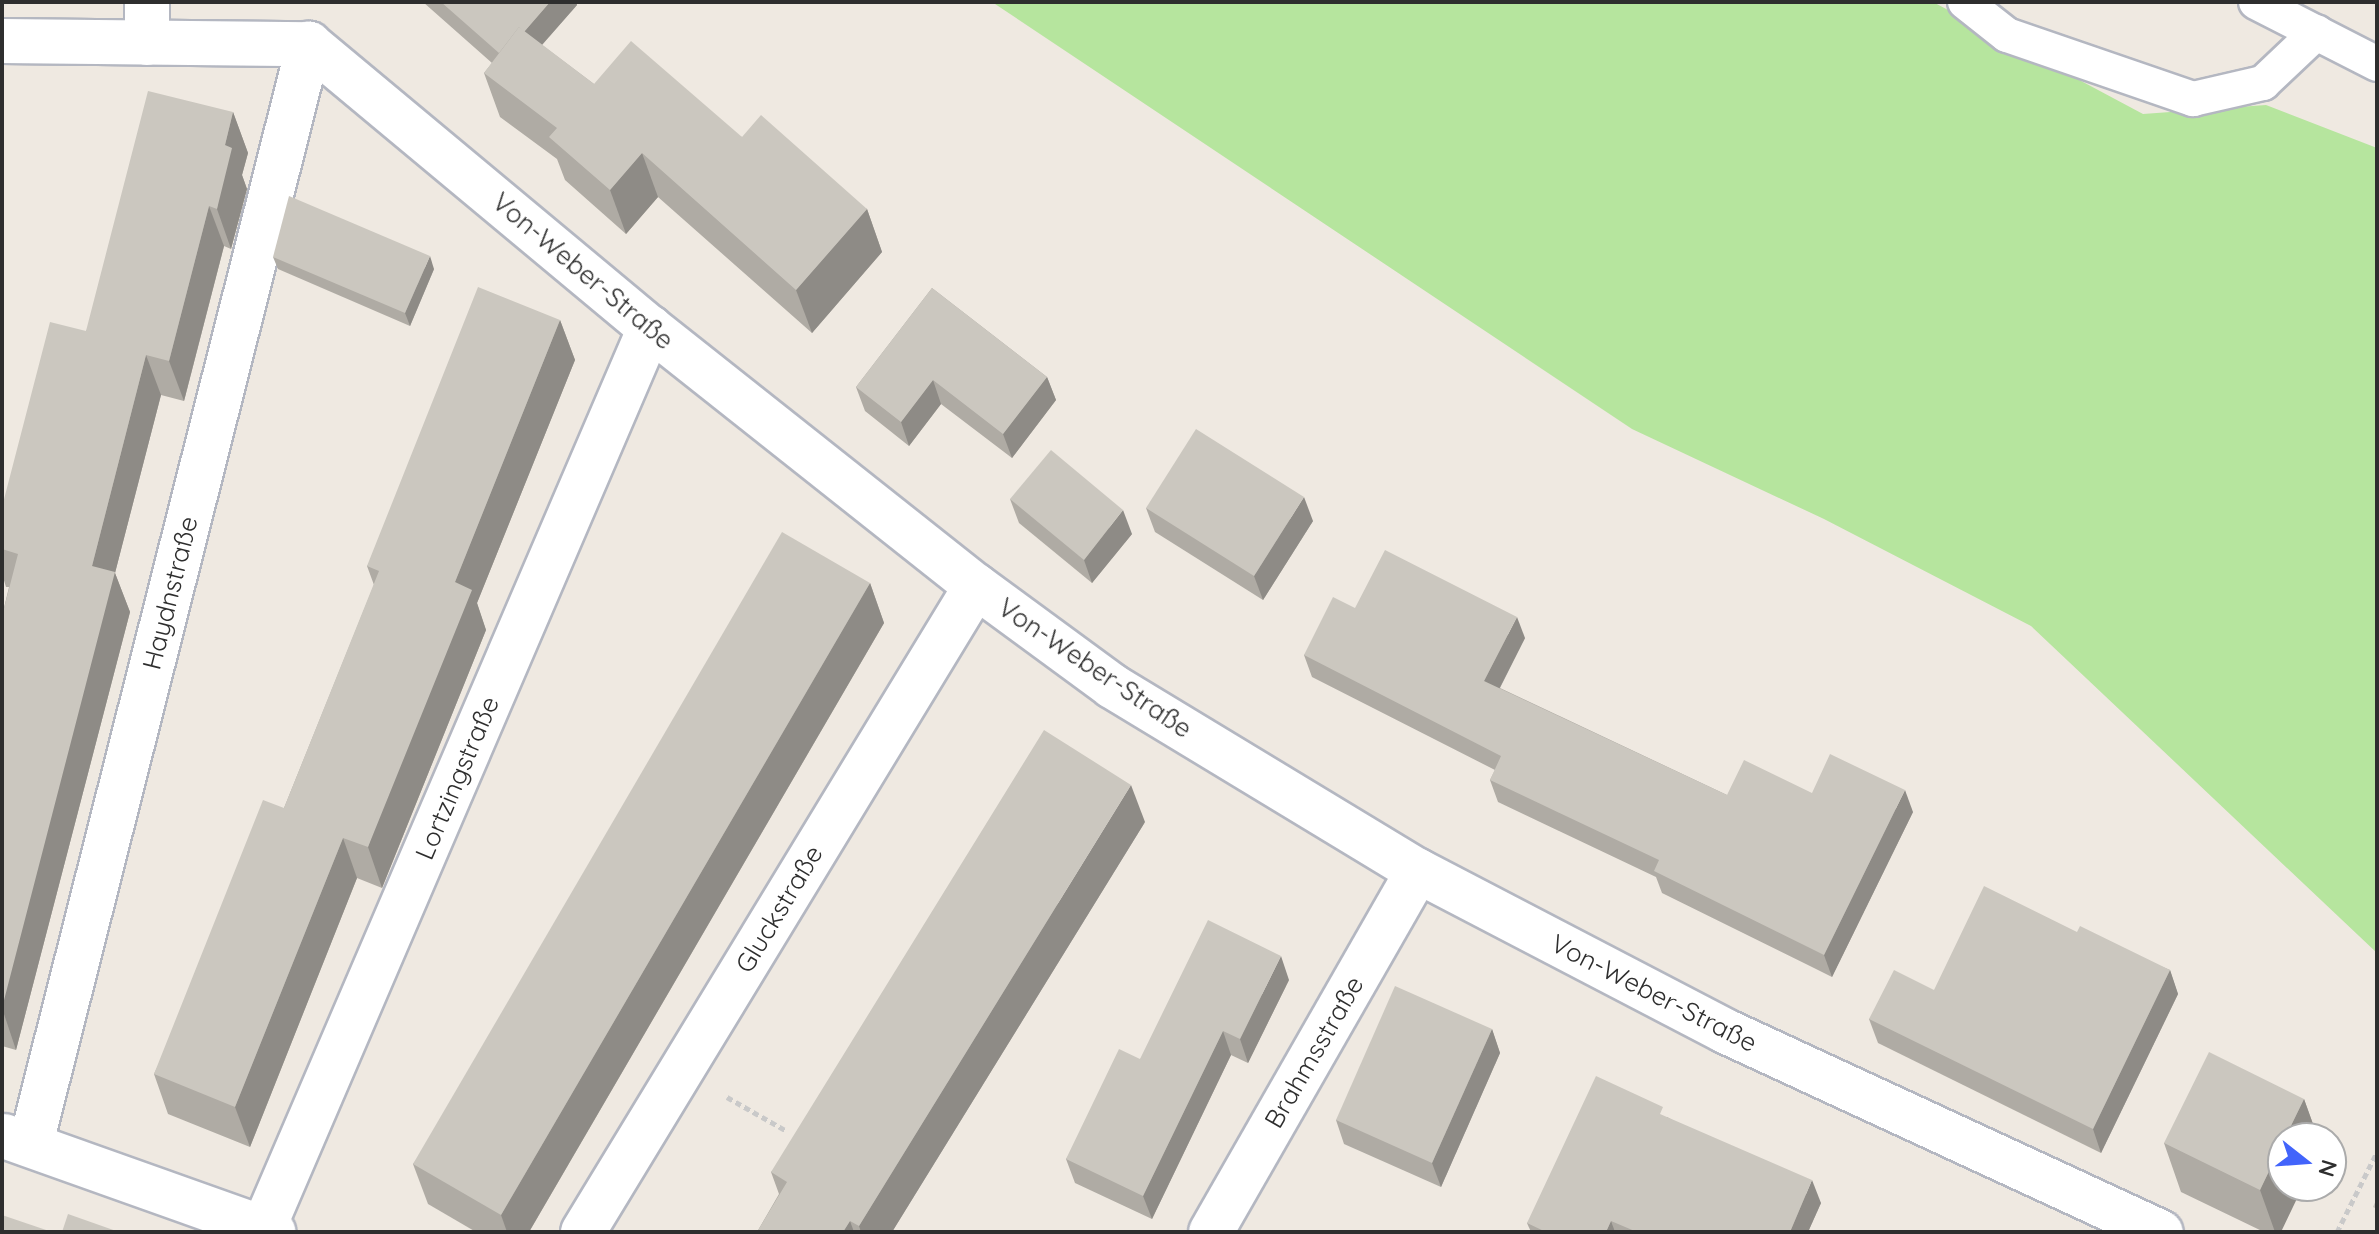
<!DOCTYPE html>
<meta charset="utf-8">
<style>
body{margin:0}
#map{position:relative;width:2379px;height:1234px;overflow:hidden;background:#efe9e1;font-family:Quicksand,sans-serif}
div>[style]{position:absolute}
.green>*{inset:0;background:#b6e59e}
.path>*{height:5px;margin-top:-2.5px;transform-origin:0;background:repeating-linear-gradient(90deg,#c9c9c9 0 6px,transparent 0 10px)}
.roads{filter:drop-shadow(2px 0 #b4b7c1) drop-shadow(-2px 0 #b4b7c1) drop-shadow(0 2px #b4b7c1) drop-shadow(0 -2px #b4b7c1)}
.service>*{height:34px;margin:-17px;padding:0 17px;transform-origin:17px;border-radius:17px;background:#fff}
.minor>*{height:44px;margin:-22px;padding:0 22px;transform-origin:22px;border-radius:22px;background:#fff}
.wall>*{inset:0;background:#afaba4}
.shaded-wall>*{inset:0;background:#8e8b86}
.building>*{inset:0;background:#cbc7bf}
span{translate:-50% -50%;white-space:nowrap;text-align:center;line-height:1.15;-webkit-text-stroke:6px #fff;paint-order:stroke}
.street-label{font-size:26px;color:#2e2e2e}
.frame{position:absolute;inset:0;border:4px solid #2e2e2e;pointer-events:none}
.north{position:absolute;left:2267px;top:1122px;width:80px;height:80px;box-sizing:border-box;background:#fff;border:2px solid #ababab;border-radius:50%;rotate:107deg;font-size:22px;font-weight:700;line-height:32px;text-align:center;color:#2e2e2e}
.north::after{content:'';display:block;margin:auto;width:28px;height:36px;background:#4264fb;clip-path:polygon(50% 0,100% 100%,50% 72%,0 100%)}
</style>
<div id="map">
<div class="green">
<div style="clip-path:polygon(992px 2px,1933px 2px,2143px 114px,2266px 105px,2377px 148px,2377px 953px,2031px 626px,1824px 519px,1632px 429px)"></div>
</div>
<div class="path">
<div style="left:727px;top:1097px;width:67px;rotate:29.6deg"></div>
<div style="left:2337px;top:1232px;width:89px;rotate:-63.4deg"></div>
</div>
<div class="roads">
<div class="service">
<div style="left:1965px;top:2px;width:53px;rotate:38.2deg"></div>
<div style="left:2007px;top:35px;width:197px;rotate:19deg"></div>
<div style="left:2193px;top:99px;width:72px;rotate:-12.9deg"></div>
<div style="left:2263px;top:83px;width:74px;rotate:-43.4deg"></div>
<div style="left:2256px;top:2px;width:136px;rotate:27.1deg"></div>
</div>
<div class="minor">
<div style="left:2px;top:41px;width:307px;rotate:0.6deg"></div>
<div style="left:309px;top:44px;width:444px;rotate:39.8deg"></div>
<div style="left:650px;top:328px;width:416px;rotate:38.4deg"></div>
<div style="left:976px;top:586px;width:169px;rotate:36.3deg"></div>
<div style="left:1112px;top:686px;width:358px;rotate:31.2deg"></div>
<div style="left:1418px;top:871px;width:346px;rotate:27.5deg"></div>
<div style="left:1725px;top:1031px;width:480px;rotate:24.8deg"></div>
<div style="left:147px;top:43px;width:41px;rotate:-90deg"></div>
<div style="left:4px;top:1136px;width:286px;rotate:19.6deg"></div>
<div style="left:31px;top:1143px;width:1134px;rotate:-75.8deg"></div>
<div style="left:263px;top:1229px;width:981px;rotate:-66.76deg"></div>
<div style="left:583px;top:1232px;width:756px;rotate:-58.69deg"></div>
<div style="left:1211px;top:1232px;width:416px;rotate:-60.2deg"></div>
</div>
</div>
<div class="wall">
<div style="clip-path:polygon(423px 2px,576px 2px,577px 5px,542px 45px,594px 84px,742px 137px,867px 209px,882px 252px,812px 333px,658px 197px,626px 234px,565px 180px,557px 159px,500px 117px,484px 73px,492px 63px)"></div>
<div style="clip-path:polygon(233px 112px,248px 153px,242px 175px,247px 189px,231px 249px,224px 246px,184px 401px,161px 395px,115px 573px,130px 612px,16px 1050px,2px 1046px,2px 616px,9px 587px,6px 587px,2px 574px,2px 507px,86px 331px)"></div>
<div style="clip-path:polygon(273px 257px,434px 269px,410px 326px,278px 269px)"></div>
<div style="clip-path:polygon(932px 288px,1047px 377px,1056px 400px,1012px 458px,941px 404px,909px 446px,865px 411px,856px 387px)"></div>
<div style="clip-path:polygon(560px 320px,575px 360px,477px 603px,486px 630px,382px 888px,357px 878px,250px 1147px,168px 1114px,154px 1074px,284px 808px,374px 585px,367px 566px)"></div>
<div style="clip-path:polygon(1010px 499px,1132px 534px,1092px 583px,1019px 523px)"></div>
<div style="clip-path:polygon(1146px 508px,1313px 521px,1263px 600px,1155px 532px)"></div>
<div style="clip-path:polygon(870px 583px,884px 623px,529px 1232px,476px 1232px,428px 1204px,413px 1164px)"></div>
<div style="clip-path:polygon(1355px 608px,1525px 638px,1500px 688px,1727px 795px,1812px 793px,1913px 812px,1832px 977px,1662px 893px,1656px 877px,1498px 802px,1490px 780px,1495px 770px,1312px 677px,1304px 655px)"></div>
<div style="clip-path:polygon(1145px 822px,892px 1232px,757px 1232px,779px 1194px,771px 1172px)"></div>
<div style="clip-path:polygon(2077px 932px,2170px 970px,2178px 994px,2101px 1153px,1878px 1043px,1869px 1019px)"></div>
<div style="clip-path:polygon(1289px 980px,1248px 1063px,1231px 1055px,1152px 1219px,1075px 1183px,1066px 1159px,1140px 1059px)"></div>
<div style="clip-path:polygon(1492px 1029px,1500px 1053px,1441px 1187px,1344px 1144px,1336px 1120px)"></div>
<div style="clip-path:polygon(2304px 1099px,2318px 1138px,2283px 1138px,2281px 1232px,2264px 1232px,2181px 1192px,2164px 1143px)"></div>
<div style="clip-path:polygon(1667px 1117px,1821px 1203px,1808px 1232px,1531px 1232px,1527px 1223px)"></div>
</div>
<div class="shaded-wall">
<div style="clip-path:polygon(550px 2px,576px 2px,577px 5px,511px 80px,503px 56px)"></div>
<div style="clip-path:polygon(233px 112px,248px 153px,242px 175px,247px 189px,231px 249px,217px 209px,225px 145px)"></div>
<div style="clip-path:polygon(642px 153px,658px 197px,626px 234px,610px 190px)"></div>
<div style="clip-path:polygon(209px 206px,224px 246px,184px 401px,169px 361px)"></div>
<div style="clip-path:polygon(867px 209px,882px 252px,812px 333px,796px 290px)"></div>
<div style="clip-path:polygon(430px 256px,434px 269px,410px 326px,405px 313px)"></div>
<div style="clip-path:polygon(560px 320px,575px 360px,477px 603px,486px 630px,382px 888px,368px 847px,455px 582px)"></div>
<div style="clip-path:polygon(146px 355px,161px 395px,115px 573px,130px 612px,16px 1050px,2px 1008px,92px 566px)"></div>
<div style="clip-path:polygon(1047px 377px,1056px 400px,1012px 458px,1003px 434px)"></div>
<div style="clip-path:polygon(933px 380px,941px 404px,909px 446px,901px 422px)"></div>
<div style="clip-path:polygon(1304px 497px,1313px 521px,1263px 600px,1254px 576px)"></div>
<div style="clip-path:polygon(1123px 510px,1132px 534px,1092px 583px,1084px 560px)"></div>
<div style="clip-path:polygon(870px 583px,884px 623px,529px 1232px,507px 1232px,501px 1215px)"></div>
<div style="clip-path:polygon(1517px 617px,1525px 638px,1492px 703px,1484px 681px)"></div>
<div style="clip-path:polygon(1131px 785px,1145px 822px,892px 1232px,861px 1232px,859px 1226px)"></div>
<div style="clip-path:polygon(1905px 790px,1913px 812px,1832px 977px,1824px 955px)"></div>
<div style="clip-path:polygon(343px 838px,357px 878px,250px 1147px,235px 1107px)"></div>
<div style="clip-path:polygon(1281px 956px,1289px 980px,1248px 1063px,1240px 1039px)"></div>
<div style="clip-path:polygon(2170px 970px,2178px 994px,2101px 1153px,2093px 1129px)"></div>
<div style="clip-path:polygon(1492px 1029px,1500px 1053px,1441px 1187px,1432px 1163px)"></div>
<div style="clip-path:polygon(1223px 1031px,1231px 1055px,1152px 1219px,1143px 1196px)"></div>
<div style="clip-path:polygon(2304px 1099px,2318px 1138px,2285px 1138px)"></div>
<div style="clip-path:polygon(2283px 1142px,2283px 1186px,2303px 1186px,2281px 1232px,2275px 1232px,2260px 1190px)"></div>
<div style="clip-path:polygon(1812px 1180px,1821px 1203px,1808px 1232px,1790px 1232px)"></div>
<div style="clip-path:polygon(850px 1221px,854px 1232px,843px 1232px)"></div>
<div style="clip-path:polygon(1611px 1221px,1615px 1232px,1606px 1232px)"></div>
</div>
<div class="building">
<div style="clip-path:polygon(441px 2px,550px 2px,524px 32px,519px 27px,499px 53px)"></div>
<div style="clip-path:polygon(519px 27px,594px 84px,631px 41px,742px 137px,761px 115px,867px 209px,796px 290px,642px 153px,610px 190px,549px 137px,557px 128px,484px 73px)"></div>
<div style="clip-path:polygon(148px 91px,233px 112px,225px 145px,232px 148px,217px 209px,209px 206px,169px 361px,146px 355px,92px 566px,115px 572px,2px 1008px,2px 616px,18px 554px,2px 549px,2px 507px,50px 322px,86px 331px)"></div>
<div style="clip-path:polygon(289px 196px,430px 256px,405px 313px,273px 257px)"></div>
<div style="clip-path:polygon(478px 287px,560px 320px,455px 582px,472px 590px,368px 847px,343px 838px,235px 1107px,154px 1074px,263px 800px,284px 808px,379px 571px,367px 566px)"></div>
<div style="clip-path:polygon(932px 288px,1047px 377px,1003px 434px,933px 380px,901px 422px,856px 387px)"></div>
<div style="clip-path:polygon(1196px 429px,1304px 497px,1254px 576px,1146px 508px)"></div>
<div style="clip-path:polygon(1051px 450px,1123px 510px,1084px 560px,1010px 499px)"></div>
<div style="clip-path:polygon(782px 532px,870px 583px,501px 1215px,413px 1164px)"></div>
<div style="clip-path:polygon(1385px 550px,1517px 617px,1484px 681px,1727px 795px,1744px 760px,1812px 793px,1830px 754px,1905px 790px,1824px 955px,1654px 871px,1659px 860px,1490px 780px,1501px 756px,1304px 655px,1333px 597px,1355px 608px)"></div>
<div style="clip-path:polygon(1044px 730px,1131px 785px,859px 1226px,850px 1221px,843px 1232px,757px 1232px,787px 1182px,771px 1172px)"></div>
<div style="clip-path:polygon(1984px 886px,2077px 932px,2080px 926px,2170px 970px,2093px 1129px,1869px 1019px,1894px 970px,1934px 990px)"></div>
<div style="clip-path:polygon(1208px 920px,1281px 956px,1240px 1039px,1223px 1031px,1143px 1196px,1066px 1159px,1119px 1049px,1140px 1059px)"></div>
<div style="clip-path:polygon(1395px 986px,1492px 1029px,1432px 1163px,1336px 1120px)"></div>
<div style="clip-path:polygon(2209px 1052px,2304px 1099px,2285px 1138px,2283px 1138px,2283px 1142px,2260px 1190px,2164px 1143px)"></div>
<div style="clip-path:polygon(1596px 1076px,1663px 1107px,1660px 1114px,1812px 1180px,1790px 1232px,1637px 1232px,1611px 1221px,1606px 1232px,1546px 1232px,1527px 1223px)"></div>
<div style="clip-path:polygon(2377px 1198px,2377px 1209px,2373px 1207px)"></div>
<div style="clip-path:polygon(68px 1214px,119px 1232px,62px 1232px)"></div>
<div style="clip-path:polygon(2px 1215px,52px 1232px,2px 1232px)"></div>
</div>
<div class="street-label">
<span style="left:583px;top:271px;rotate:40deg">Von-Weber-Straße</span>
<span style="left:170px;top:593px;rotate:-76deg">Haydnstraße</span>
<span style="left:1095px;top:668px;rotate:34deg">Von-Weber-Straße</span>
<span style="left:457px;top:778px;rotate:-67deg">Lortzingstraße</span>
<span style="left:779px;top:909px;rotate:-59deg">Gluckstraße</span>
<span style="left:1654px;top:993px;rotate:27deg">Von-Weber-Straße</span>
<span style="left:1314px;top:1052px;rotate:-60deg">Brahmsstraße</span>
</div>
<div class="frame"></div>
<div class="north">N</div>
</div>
